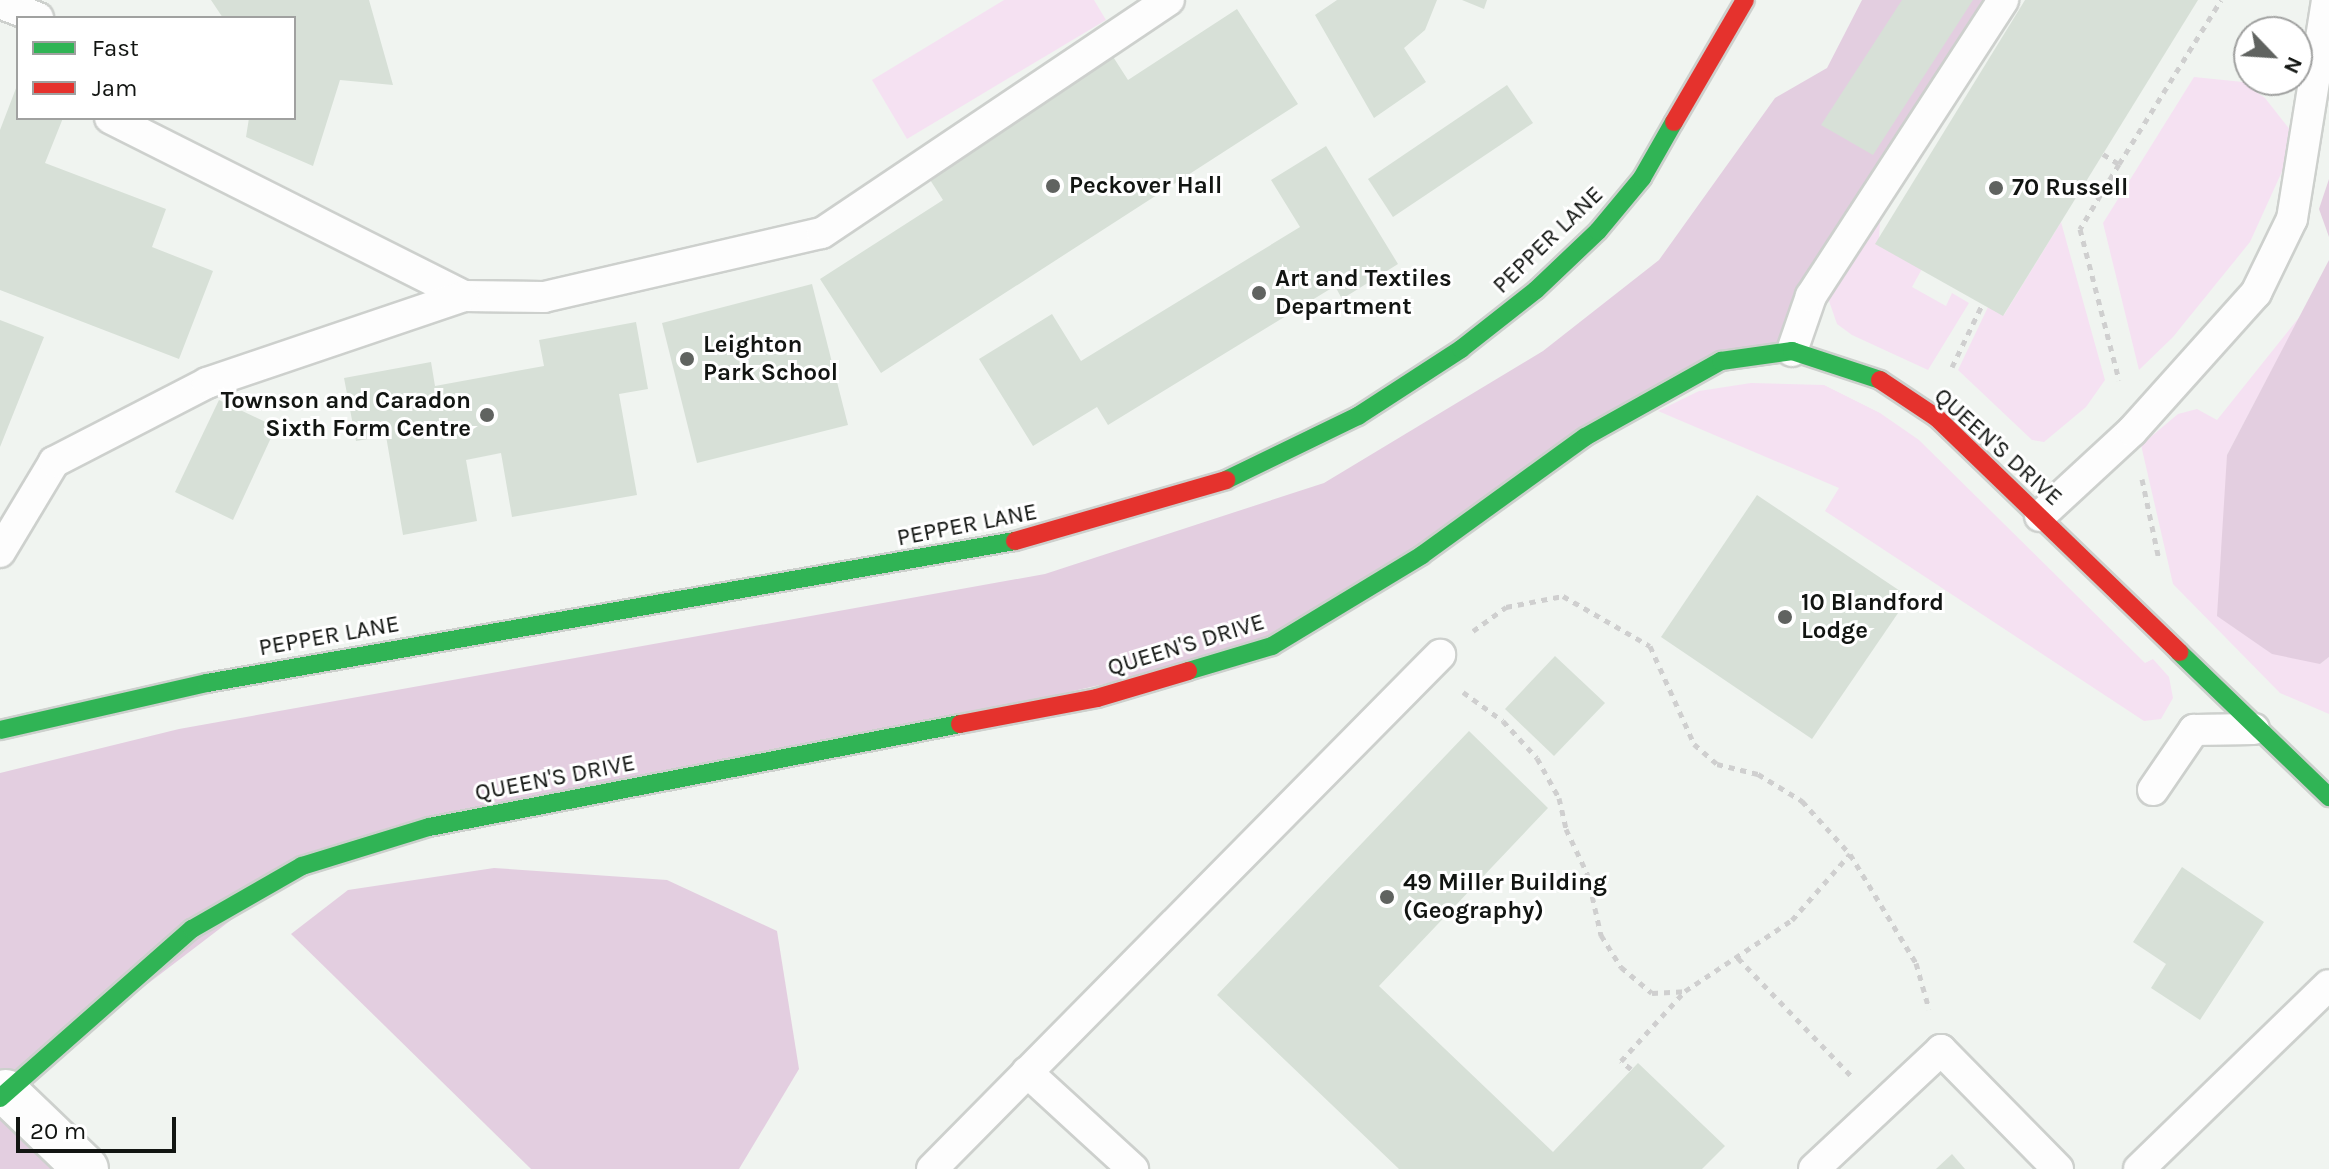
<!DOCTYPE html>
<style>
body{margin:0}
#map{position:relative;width:2329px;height:1169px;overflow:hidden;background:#f0f4f0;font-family:Karla,sans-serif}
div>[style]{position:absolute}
.green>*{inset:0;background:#f5e1f2}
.forest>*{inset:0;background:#e3cee0}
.building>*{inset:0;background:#d7e0d7}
.path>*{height:5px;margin-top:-2.5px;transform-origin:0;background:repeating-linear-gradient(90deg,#cfcfcf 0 6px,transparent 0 12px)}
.roads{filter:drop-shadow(2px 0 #cdd0cd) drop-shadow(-2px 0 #cdd0cd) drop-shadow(0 2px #cdd0cd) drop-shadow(0 -2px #cdd0cd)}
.lane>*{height:30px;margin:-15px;padding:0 15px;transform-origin:15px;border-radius:15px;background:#fdfdfd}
.street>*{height:44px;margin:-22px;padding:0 22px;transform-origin:22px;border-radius:22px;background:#fdfdfd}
.fast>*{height:18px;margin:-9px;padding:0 9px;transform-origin:9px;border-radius:9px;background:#30b455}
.jam>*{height:18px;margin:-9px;padding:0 9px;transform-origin:9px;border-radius:9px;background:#e5322d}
.dots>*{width:22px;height:22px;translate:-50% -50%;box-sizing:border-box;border:4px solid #fff;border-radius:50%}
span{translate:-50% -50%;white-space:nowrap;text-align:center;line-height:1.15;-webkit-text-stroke:6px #fff;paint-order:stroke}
.poi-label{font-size:24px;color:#121512;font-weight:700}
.left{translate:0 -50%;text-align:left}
.right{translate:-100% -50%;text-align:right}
.street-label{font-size:24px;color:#121512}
.legend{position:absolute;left:16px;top:16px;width:280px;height:104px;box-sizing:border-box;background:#fff;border:2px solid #a0a1a0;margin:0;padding:10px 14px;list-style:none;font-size:24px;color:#121512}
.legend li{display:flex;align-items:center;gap:16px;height:40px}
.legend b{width:40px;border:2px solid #a0a1a0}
.north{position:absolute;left:2233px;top:16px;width:80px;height:80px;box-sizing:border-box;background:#fff;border:2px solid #a0a1a0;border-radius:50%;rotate:115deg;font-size:22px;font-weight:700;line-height:32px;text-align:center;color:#121512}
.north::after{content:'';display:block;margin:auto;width:28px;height:36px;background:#606360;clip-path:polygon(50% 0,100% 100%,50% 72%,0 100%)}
.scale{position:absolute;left:16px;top:1117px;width:160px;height:36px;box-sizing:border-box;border:4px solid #121512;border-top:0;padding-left:10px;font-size:24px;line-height:28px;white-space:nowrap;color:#121512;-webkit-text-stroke:6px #fff;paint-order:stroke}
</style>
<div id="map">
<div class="green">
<div style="clip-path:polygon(1004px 0,1094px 0,1106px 20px,907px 139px,872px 80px)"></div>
<div style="clip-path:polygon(2194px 77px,2243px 82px,2265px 98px,2291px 131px,2289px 156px,2250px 242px,2173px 337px,2139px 370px,2103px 223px)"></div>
<div style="clip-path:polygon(1881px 206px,1879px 238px,1923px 267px,1912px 287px,1946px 306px,1952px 293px,1969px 303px,1928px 370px,1852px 335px,1837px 324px,1828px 298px,1837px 273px)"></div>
<div style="clip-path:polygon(2061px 222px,2105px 380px,2086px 407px,2044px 442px,2032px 440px,1958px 370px,1988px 307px,2004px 315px)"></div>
<div style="clip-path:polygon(2301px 315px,2227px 455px,2226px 515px,2320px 664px,2329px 657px,2329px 714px,2280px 693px,2173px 584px,2141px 445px,2178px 414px,2197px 409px,2217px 420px)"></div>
<div style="clip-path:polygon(1751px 383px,1824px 385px,1880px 413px,1919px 440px,2145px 663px,2153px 659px,2169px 677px,2173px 698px,2161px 719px,2144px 721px,1825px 511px,1839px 488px,1658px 411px,1699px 391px)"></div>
</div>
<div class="forest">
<div style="clip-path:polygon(1862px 0,2003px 0,1792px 351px,1721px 361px,1272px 646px,302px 866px,6px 1092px,86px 1169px,0 1169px,0 773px,179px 729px,1045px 574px,1324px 483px,1543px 351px,1659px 260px,1775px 98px,1827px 68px)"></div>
<div style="clip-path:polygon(2329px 179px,2329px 237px,2319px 209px)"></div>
<div style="clip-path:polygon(2329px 260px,2329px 657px,2320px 664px,2272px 654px,2217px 616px,2227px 455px)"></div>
<div style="clip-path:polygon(494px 868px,667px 880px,777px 931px,799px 1069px,739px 1169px,531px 1169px,291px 934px,348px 890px)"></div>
</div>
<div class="building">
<div style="clip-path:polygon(211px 0,369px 0,393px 85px,340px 80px,313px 166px,246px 137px,249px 118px,294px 118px,294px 18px,223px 18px)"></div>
<div style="clip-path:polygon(1337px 0,1437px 0,1425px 30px,1404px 48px,1426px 82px,1374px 118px,1315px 15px)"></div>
<div style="clip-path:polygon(1462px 0,1487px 0,1484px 9px)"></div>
<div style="clip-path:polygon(1902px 0,1973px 0,1873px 155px,1821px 125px)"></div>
<div style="clip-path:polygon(2025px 0,2198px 0,2003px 316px,1875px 244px)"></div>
<div style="clip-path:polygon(1237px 9px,1298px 104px,881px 373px,820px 279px,943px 200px,925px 172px,1110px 52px,1128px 80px)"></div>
<div style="clip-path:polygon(18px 83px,18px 118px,63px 118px,45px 163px,166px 209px,152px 247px,213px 271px,179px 359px,0 290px,0 130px)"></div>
<div style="clip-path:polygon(1507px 85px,1533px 123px,1393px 217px,1368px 179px)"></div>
<div style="clip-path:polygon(1326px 146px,1398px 264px,1342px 299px,1335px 286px,1108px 425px,1097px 407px,1033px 446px,979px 359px,1052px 314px,1081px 361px,1300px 227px,1271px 180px)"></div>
<div style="clip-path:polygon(812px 284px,848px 425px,697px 463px,662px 323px)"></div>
<div style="clip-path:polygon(0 320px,44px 337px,0 447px)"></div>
<div style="clip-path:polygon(636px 322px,648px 389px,619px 394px,637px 495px,512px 517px,501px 453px,466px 460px,477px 521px,403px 535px,386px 436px,356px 441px,344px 378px,431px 362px,435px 386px,544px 366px,539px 340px)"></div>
<div style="clip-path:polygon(219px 400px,276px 427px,233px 520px,175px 492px)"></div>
<div style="clip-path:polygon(1757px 495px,1909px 597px,1812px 739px,1661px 637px)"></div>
<div style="clip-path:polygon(1555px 656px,1605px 703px,1554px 756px,1505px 709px)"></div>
<div style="clip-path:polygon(1469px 731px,1548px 808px,1379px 986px,1553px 1152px,1638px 1063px,1725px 1146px,1702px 1169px,1399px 1169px,1217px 995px)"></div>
<div style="clip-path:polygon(2182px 867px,2264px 922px,2200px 1020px,2151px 988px,2166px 964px,2133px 942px)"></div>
<div style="clip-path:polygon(1952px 1154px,1965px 1169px,1936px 1169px)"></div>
</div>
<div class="path">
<div style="left:2103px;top:154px;width:19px;rotate:32deg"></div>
<div style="left:2119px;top:164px;width:76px;rotate:121deg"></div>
<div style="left:2080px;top:229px;width:156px;rotate:75.5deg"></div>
<div style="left:2119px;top:164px;width:193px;rotate:-58.1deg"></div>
<div style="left:1952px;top:367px;width:71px;rotate:-64.2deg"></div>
<div style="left:2142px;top:479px;width:83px;rotate:78.1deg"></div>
<div style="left:1473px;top:631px;width:41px;rotate:-36deg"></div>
<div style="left:1506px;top:607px;width:58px;rotate:-10.9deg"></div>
<div style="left:1563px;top:596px;width:100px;rotate:29.9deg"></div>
<div style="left:1650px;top:646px;width:107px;rotate:65.8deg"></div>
<div style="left:1694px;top:744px;width:30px;rotate:41deg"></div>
<div style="left:1717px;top:764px;width:42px;rotate:13.7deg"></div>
<div style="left:1758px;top:774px;width:52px;rotate:31.5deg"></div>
<div style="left:1802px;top:801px;width:72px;rotate:47.8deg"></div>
<div style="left:1850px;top:854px;width:127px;rotate:58.8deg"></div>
<div style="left:1916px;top:963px;width:48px;rotate:74.2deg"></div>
<div style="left:1463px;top:692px;width:49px;rotate:35.9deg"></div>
<div style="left:1503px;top:721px;width:50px;rotate:47.4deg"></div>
<div style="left:1537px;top:758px;width:46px;rotate:61.2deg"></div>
<div style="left:1559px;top:798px;width:32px;rotate:77deg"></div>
<div style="left:1566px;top:829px;width:49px;rotate:64.5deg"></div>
<div style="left:1587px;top:873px;width:64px;rotate:77.3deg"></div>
<div style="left:1601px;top:935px;width:38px;rotate:58deg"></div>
<div style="left:1621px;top:967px;width:40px;rotate:40deg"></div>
<div style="left:1652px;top:993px;width:33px;rotate:-3deg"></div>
<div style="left:1738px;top:958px;width:165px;rotate:46.2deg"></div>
<div style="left:1631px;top:1069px;width:13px;rotate:-141deg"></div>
<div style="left:1621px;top:1061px;width:95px;rotate:-47.6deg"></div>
<div style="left:1685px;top:991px;width:128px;rotate:-33.6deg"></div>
<div style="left:1792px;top:920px;width:88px;rotate:-48.7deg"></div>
</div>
<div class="roads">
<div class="lane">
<div style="left:0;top:3px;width:41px;rotate:21.5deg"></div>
<div style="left:110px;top:118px;width:396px;rotate:26.7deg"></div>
<div style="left:464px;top:296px;width:80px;rotate:0.7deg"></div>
<div style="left:544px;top:297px;width:285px;rotate:-13deg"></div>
<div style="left:822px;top:233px;width:418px;rotate:-33.9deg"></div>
<div style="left:1792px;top:351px;width:58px;rotate:-70.9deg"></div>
<div style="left:1811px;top:296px;width:353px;rotate:-57deg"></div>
<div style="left:2040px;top:516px;width:125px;rotate:-42.7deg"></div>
<div style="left:2132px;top:431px;width:186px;rotate:-48.1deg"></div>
<div style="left:2256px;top:293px;width:82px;rotate:-64.1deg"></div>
<div style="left:2292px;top:219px;width:222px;rotate:-80.9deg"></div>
<div style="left:0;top:552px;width:105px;rotate:-59deg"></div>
<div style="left:54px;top:462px;width:172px;rotate:-27.3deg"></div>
<div style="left:207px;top:383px;width:271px;rotate:-18.7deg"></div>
<div style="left:2153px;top:790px;width:73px;rotate:-55.7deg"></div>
<div style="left:2194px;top:730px;width:60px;rotate:-1deg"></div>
<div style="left:1027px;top:1072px;width:144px;rotate:42.5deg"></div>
<div style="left:932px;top:1169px;width:723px;rotate:-45.34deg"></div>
<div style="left:1814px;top:1169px;width:174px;rotate:-43.1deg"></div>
<div style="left:1941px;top:1050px;width:167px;rotate:45.5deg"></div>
<div style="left:2139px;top:1169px;width:264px;rotate:-44.1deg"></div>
</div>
<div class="street">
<div style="left:6px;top:1092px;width:111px;rotate:43.9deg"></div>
</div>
<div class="fast">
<div style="left:1226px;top:480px;width:147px;rotate:-25.9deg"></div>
<div style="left:1358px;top:416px;width:123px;rotate:-33deg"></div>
<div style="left:1461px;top:349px;width:95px;rotate:-38.2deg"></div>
<div style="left:1536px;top:290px;width:86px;rotate:-43.6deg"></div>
<div style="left:1598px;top:231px;width:69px;rotate:-50.3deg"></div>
<div style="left:1642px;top:178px;width:64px;rotate:-60.3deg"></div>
<div style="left:2179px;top:652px;width:209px;rotate:44deg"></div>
<div style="left:1188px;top:671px;width:88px;rotate:-16.6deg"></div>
<div style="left:1272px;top:646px;width:175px;rotate:-31.2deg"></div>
<div style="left:1422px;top:555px;width:201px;rotate:-35.9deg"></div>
<div style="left:1585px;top:437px;width:156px;rotate:-29.2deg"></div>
<div style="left:1721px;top:361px;width:72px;rotate:-8deg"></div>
<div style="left:1792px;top:351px;width:93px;rotate:18.2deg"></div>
<div style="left:0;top:730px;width:212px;rotate:-12.8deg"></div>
<div style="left:207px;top:683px;width:820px;rotate:-9.97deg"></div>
<div style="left:0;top:1098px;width:256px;rotate:-41.4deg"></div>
<div style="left:192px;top:929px;width:127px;rotate:-29.8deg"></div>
<div style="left:302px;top:866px;width:133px;rotate:-17.1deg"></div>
<div style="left:429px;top:827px;width:541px;rotate:-10.98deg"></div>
</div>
<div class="jam">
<div style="left:1674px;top:122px;width:141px;rotate:-59.8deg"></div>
<div style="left:1880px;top:380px;width:69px;rotate:33.7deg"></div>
<div style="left:1937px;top:418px;width:337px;rotate:44deg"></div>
<div style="left:1015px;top:541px;width:220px;rotate:-16.1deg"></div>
<div style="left:960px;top:724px;width:139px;rotate:-10.7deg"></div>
<div style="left:1097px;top:698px;width:95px;rotate:-16.5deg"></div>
</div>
</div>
<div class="dots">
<div style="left:1053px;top:186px;background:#606360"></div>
<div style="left:1996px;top:188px;background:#606360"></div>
<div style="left:1259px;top:293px;background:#606360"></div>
<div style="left:687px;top:359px;background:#606360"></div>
<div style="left:487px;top:415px;background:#606360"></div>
<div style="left:1785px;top:617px;background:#606360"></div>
<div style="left:1387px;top:897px;background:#606360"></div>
</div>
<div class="poi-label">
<span class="left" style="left:1069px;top:186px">Peckover Hall</span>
<span class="left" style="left:2012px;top:188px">70 Russell</span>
<span class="left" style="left:1275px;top:293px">Art and Textiles<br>Department</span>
<span class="left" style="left:703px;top:359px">Leighton<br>Park School</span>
<span class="right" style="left:471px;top:415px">Townson and Caradon<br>Sixth Form Centre</span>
<span class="left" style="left:1801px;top:617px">10 Blandford<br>Lodge</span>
<span class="left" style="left:1403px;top:897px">49 Miller Building<br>(Geography)</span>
</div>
<div class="street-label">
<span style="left:1548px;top:240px;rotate:-44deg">PEPPER LANE</span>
<span style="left:1998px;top:447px;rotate:42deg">QUEEN'S DRIVE</span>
<span style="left:967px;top:525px;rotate:-11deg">PEPPER LANE</span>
<span style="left:329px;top:636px;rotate:-10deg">PEPPER LANE</span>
<span style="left:1186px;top:645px;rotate:-17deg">QUEEN'S DRIVE</span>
<span style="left:555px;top:778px;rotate:-11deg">QUEEN'S DRIVE</span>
</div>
<ul class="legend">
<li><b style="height:10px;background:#30b455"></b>Fast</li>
<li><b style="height:10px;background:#e5322d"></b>Jam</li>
</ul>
<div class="north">N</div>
<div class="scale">20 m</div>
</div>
